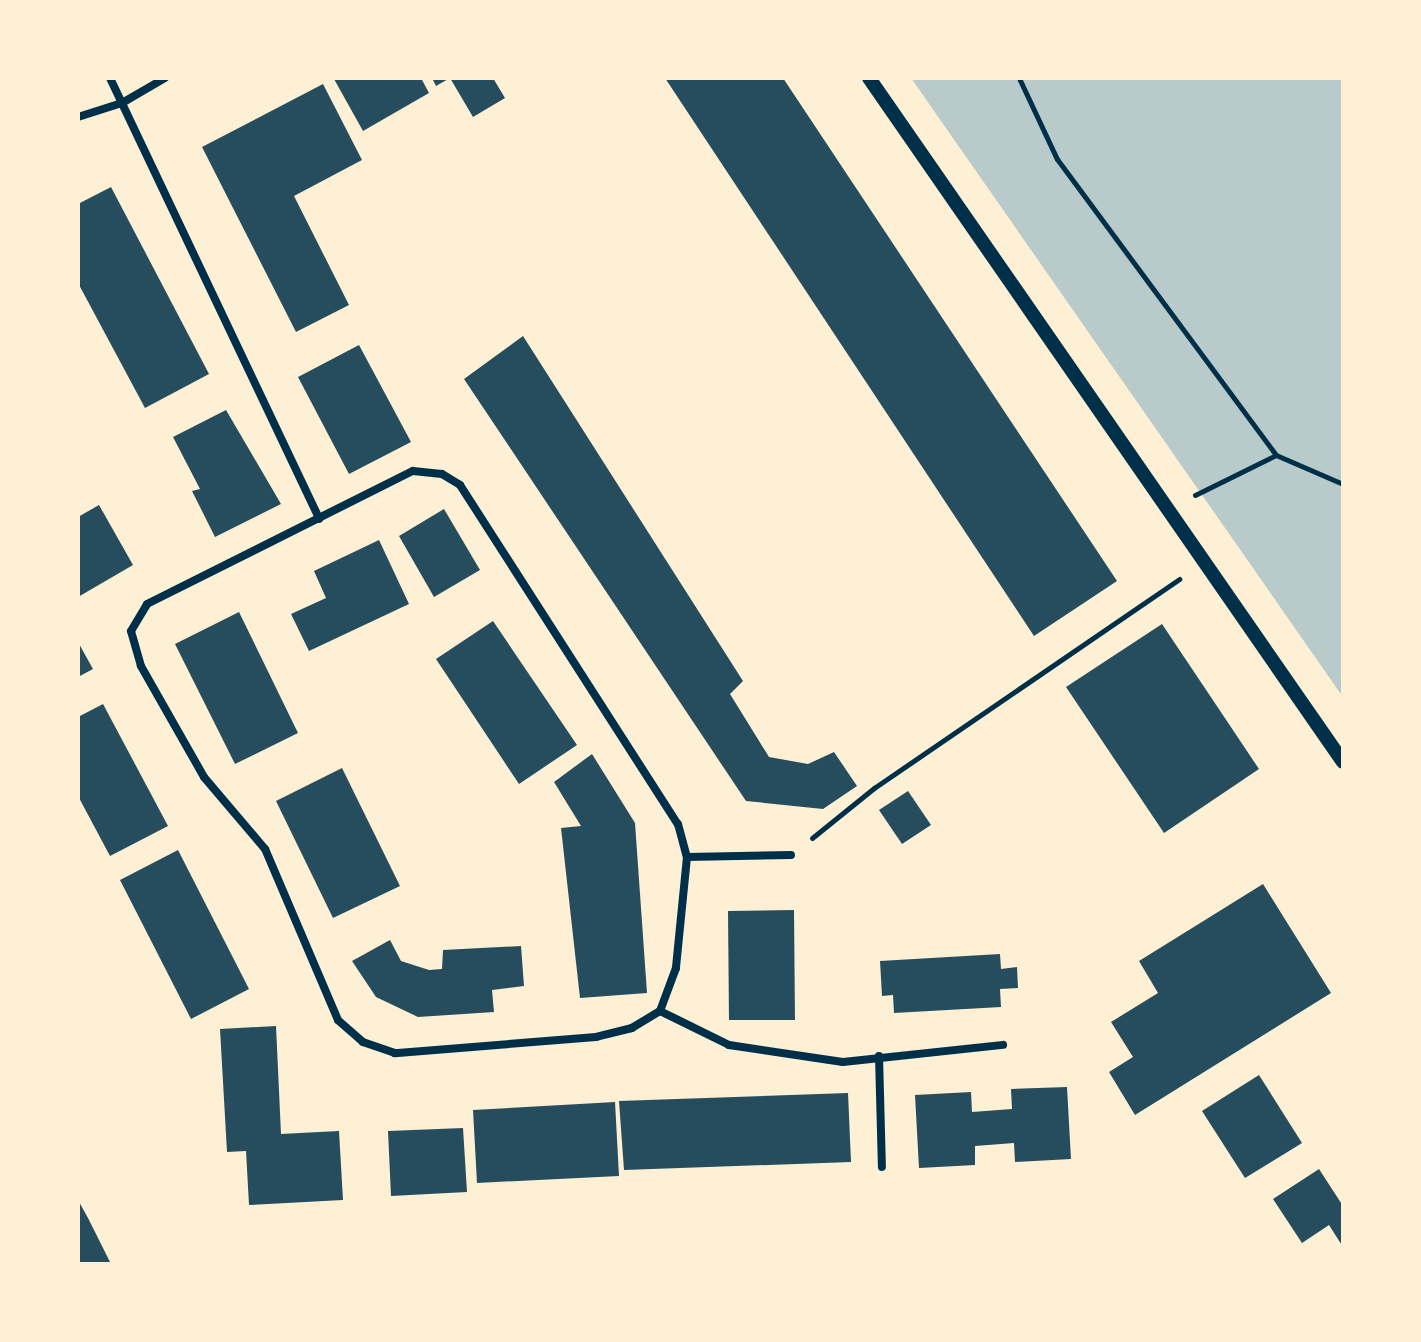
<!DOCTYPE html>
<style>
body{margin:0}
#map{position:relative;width:1421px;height:1342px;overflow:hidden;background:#fdf0d5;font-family:"Source Sans 3",sans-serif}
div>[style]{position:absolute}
.green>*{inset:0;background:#b9caca}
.building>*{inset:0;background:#264d5e}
.path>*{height:5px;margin:-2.5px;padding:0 2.5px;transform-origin:2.5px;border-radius:2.5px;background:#003049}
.minor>*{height:8px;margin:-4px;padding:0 4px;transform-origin:4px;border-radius:4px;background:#003049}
.tertiary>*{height:14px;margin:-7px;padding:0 7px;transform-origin:7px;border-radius:7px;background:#003049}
span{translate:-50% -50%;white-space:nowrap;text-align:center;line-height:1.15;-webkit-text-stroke:6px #fdf0d5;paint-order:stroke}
.frame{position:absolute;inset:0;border:80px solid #fdf0d5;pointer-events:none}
</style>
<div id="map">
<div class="green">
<div style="clip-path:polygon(911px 78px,1343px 78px,1343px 697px)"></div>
</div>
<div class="building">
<div style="clip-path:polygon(421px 78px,429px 93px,363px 131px,334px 79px)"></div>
<div style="clip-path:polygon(432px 78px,493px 78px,505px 98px,473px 117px,450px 78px,436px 86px)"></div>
<div style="clip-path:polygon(665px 78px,783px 78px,1117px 581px,1034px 636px)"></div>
<div style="clip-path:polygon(323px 84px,362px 160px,294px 196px,349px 305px,296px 332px,202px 147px)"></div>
<div style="clip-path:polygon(111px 187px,209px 374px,145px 408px,78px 283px,78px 204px)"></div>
<div style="clip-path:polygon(523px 336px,743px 681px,730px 694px,769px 757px,808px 764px,834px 752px,857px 786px,823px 809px,746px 801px,464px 379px)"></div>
<div style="clip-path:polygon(359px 345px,411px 442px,349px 474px,298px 377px)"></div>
<div style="clip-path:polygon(226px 410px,281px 504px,215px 537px,192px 491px,200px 489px,173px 437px)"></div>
<div style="clip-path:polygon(99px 505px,133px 565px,78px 597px,78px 517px)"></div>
<div style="clip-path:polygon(444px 509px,480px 570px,434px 597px,399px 536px)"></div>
<div style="clip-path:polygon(379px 540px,409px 604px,309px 651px,291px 614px,326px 598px,314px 571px)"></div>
<div style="clip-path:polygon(239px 612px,298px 733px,235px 764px,175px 644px)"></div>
<div style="clip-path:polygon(493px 621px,577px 745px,519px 784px,436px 659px)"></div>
<div style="clip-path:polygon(1162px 624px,1259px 769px,1164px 833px,1066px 687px)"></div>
<div style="clip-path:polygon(78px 642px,93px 669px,78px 677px)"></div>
<div style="clip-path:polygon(103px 704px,168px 826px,110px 856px,78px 796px,78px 717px)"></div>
<div style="clip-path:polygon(592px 754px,635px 823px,647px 993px,580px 998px,561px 828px,581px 826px,554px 782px)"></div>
<div style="clip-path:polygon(342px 768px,400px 886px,333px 918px,276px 801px)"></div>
<div style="clip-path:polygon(908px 791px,931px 825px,902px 844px,879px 810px)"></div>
<div style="clip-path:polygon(178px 850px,249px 989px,191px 1019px,120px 880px)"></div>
<div style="clip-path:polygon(1263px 884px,1331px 993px,1135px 1115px,1109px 1072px,1133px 1057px,1111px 1022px,1158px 993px,1139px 961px)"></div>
<div style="clip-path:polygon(794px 910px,795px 1020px,729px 1020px,728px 911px)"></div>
<div style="clip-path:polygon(390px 940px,401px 961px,429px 970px,442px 969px,443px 950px,521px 946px,524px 986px,492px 990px,494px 1012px,418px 1017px,376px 997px,352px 961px)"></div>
<div style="clip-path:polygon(1000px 954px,1001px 969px,1017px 967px,1018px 988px,1000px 989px,1001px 1007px,894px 1013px,893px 995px,882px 996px,880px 961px)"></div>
<div style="clip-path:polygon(276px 1026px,281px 1134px,339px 1131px,343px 1200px,249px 1205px,246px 1151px,227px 1152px,220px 1029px)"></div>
<div style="clip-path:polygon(1259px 1075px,1302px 1143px,1245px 1178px,1202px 1111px)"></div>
<div style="clip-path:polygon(1067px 1087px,1071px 1159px,1015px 1162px,1014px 1143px,975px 1146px,975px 1165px,919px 1168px,915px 1095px,971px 1092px,972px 1112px,1012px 1109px,1011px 1089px)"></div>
<div style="clip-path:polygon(848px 1093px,851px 1162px,624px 1170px,619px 1101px)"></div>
<div style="clip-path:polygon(615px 1102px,619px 1176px,477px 1183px,473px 1110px)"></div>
<div style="clip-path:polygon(463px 1128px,467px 1192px,391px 1196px,388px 1131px)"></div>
<div style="clip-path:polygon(1319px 1169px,1343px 1206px,1343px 1247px,1329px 1225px,1302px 1243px,1273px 1199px)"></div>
<div style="clip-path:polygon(78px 1200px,88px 1218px,111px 1264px,78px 1264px)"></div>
</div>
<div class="path">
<div style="left:1019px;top:78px;width:89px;rotate:64.9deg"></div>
<div style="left:1057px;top:159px;width:368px;rotate:53.5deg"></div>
<div style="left:1195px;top:495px;width:90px;rotate:-26.3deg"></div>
<div style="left:1276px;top:455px;width:73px;rotate:23.4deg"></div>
<div style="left:812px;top:838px;width:80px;rotate:-38.9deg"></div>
<div style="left:874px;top:788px;width:370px;rotate:-34.4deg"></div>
</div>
<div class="minor">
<div style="left:110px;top:78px;width:488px;rotate:64.6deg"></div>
<div style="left:78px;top:117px;width:46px;rotate:-17.7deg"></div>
<div style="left:122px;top:103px;width:50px;rotate:-30.2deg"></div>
<div style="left:413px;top:471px;width:29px;rotate:6deg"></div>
<div style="left:442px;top:474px;width:21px;rotate:31deg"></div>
<div style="left:460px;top:485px;width:403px;rotate:57.3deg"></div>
<div style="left:678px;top:824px;width:34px;rotate:75deg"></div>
<div style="left:687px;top:857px;width:112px;rotate:95.7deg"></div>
<div style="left:676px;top:968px;width:46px;rotate:110.4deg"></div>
<div style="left:660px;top:1011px;width:33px;rotate:149deg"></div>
<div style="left:632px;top:1028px;width:37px;rotate:166deg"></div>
<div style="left:596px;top:1037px;width:202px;rotate:175.4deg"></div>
<div style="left:395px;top:1053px;width:34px;rotate:-161deg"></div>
<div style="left:363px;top:1042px;width:33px;rotate:-139deg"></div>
<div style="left:338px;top:1020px;width:186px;rotate:-113.1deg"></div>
<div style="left:265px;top:849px;width:94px;rotate:-130.3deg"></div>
<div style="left:204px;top:777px;width:128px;rotate:-119.6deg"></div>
<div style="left:141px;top:666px;width:36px;rotate:-106deg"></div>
<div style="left:131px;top:631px;width:31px;rotate:-59deg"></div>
<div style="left:147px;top:604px;width:297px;rotate:-26.6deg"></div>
<div style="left:687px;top:857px;width:104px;rotate:-1.1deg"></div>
<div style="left:660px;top:1011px;width:77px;rotate:26.2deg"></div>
<div style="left:729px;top:1045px;width:115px;rotate:8.5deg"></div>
<div style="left:843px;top:1062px;width:161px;rotate:-6.1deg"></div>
<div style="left:879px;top:1056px;width:111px;rotate:88.5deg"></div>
</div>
<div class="tertiary">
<div style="left:869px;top:78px;width:832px;rotate:55.28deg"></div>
</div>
<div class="frame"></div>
</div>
